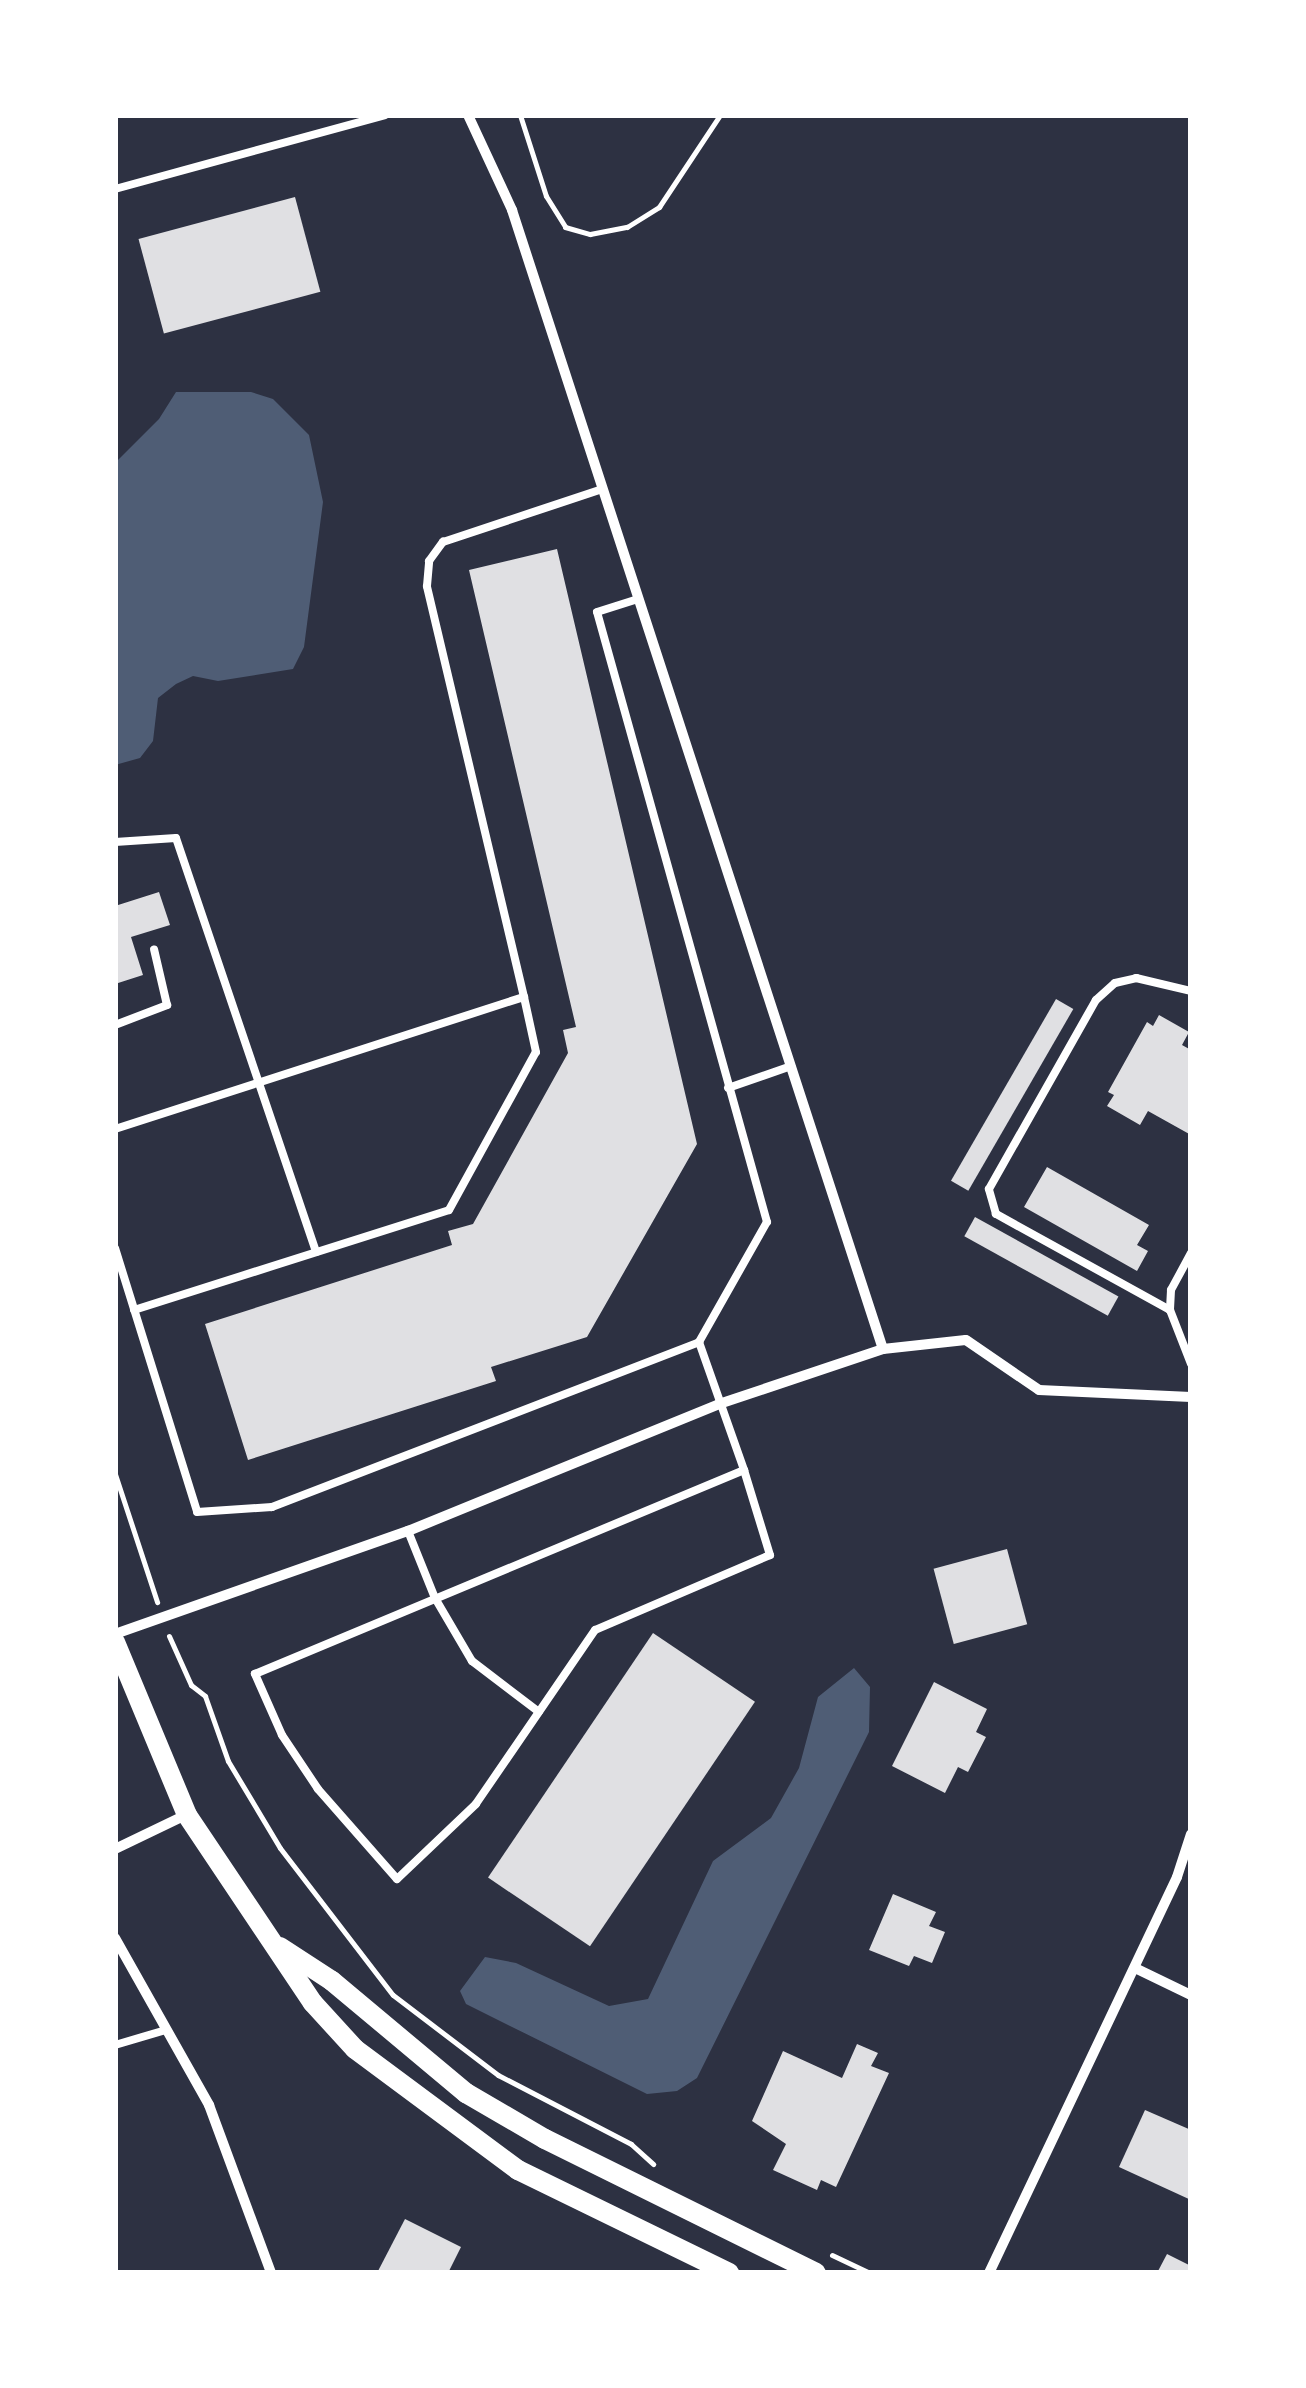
<!DOCTYPE html>
<style>
body{margin:0}
#map{position:relative;width:1306px;height:2388px;overflow:hidden;background:#2d3142;font-family:Cabin,sans-serif}
div>[style]{position:absolute}
.water>*{inset:0;background:#4f5d75}
.building>*{inset:0;background:#e0e0e3;transform-origin:0 0}
.path>*{height:5px;margin:-2.5px;padding:0 2.5px;transform-origin:2.5px;border-radius:2.5px;background:#fff}
.service>*{height:8px;margin:-4px;padding:0 4px;transform-origin:4px;border-radius:4px;background:#fff}
.minor>*{height:10px;margin:-5px;padding:0 5px;transform-origin:5px;border-radius:5px;background:#fff}
.secondary>*{height:20px;margin:-10px;padding:0 10px;transform-origin:10px;border-radius:10px;background:#fff}
span{translate:-50% -50%;white-space:nowrap;text-align:center;line-height:1.15;-webkit-text-stroke:8px #fff;paint-order:stroke}
.frame{position:absolute;inset:0;border:118px solid #fff;pointer-events:none}
</style>
<div id="map">
<div class="water">
<div style="clip-path:polygon(176px 392px,251px 392px,273px 399px,309px 435px,323px 502px,304px 647px,293px 669px,218px 681px,193px 676px,176px 684px,158px 698px,153px 741px,140px 758px,115px 765px,115px 472px,117px 461px,159px 419px)"></div>
<div style="clip-path:polygon(854px 1668px,870px 1687px,869px 1732px,697px 2078px,677px 2091px,647px 2094px,466px 2004px,460px 1991px,485px 1957px,516px 1963px,609px 2006px,648px 1999px,713px 1861px,771px 1818px,799px 1768px,818px 1697px)"></div>
</div>
<div class="building">
<div style="left:295px;top:197px;width:98px;height:162px;rotate:75deg"></div>
<div style="clip-path:polygon(557px 549px,697px 1144px,587px 1337px,491px 1367px,496px 1381px,248px 1460px,205px 1324px,452px 1245px,448px 1231px,473px 1224px,568px 1053px,563px 1030px,576px 1027px,469px 570px)"></div>
<div style="clip-path:polygon(159px 892px,170px 925px,131px 937px,143px 975px,115px 984px,115px 906px)"></div>
<div style="left:1056px;top:999px;width:20px;height:210px;rotate:30deg"></div>
<div style="clip-path:polygon(1159px 1015px,1189px 1032px,1182px 1045px,1191px 1050px,1191px 1135px,1148px 1111px,1140px 1125px,1107px 1106px,1114px 1095px,1108px 1092px,1147px 1022px,1153px 1026px)"></div>
<div style="clip-path:polygon(1047px 1167px,1149px 1225px,1137px 1245px,1148px 1251px,1137px 1271px,1024px 1207px)"></div>
<div style="left:975px;top:1217px;width:164px;height:22px;rotate:29deg"></div>
<div style="left:1007px;top:1549px;width:78px;height:76px;rotate:75deg"></div>
<div style="left:653px;top:1633px;width:123px;height:295px;rotate:34deg"></div>
<div style="clip-path:polygon(934px 1682px,987px 1709px,976px 1732px,986px 1737px,968px 1772px,958px 1767px,945px 1793px,892px 1766px)"></div>
<div style="clip-path:polygon(893px 1894px,936px 1912px,929px 1926px,945px 1932px,932px 1963px,914px 1956px,909px 1966px,869px 1950px)"></div>
<div style="clip-path:polygon(857px 2044px,878px 2053px,871px 2066px,889px 2073px,836px 2187px,821px 2180px,817px 2190px,773px 2170px,786px 2144px,752px 2121px,783px 2051px,842px 2078px)"></div>
<div style="clip-path:polygon(1145px 2110px,1191px 2130px,1191px 2200px,1119px 2167px)"></div>
<div style="clip-path:polygon(405px 2219px,461px 2247px,448px 2273px,377px 2273px)"></div>
<div style="clip-path:polygon(1167px 2254px,1191px 2266px,1191px 2273px,1157px 2273px)"></div>
</div>
<div class="path">
<div style="left:520px;top:115px;width:85px;rotate:72.2deg"></div>
<div style="left:546px;top:196px;width:36px;rotate:58deg"></div>
<div style="left:565px;top:227px;width:26px;rotate:16deg"></div>
<div style="left:590px;top:234px;width:38px;rotate:-11deg"></div>
<div style="left:627px;top:227px;width:38px;rotate:-32deg"></div>
<div style="left:659px;top:207px;width:110px;rotate:-56.5deg"></div>
<div style="left:115px;top:1474px;width:135px;rotate:71.8deg"></div>
<div style="left:169px;top:1636px;width:54px;rotate:65.8deg"></div>
<div style="left:191px;top:1685px;width:18px;rotate:38deg"></div>
<div style="left:205px;top:1696px;width:69px;rotate:70.5deg"></div>
<div style="left:228px;top:1761px;width:101px;rotate:59.1deg"></div>
<div style="left:280px;top:1848px;width:185px;rotate:52.5deg"></div>
<div style="left:393px;top:1995px;width:132px;rotate:37.3deg"></div>
<div style="left:498px;top:2075px;width:150px;rotate:27.4deg"></div>
<div style="left:631px;top:2144px;width:30px;rotate:42deg"></div>
<div style="left:832px;top:2255px;width:42px;rotate:25.3deg"></div>
</div>
<div class="service">
<div style="left:115px;top:189px;width:280px;rotate:-15.3deg"></div>
<div style="left:115px;top:842px;width:61px;rotate:-3.8deg"></div>
<div style="left:176px;top:838px;width:437px;rotate:71.3deg"></div>
<div style="left:115px;top:1025px;width:56px;rotate:-21deg"></div>
<div style="left:167px;top:1005px;width:57px;rotate:-103.1deg"></div>
<div style="left:728px;top:1088px;width:67px;rotate:-19.2deg"></div>
<div style="left:115px;top:1129px;width:430px;rotate:-17.9deg"></div>
<div style="left:524px;top:997px;width:422px;rotate:-103.3deg"></div>
<div style="left:427px;top:586px;width:25px;rotate:-85deg"></div>
<div style="left:429px;top:561px;width:24px;rotate:-54deg"></div>
<div style="left:443px;top:542px;width:168px;rotate:-18.4deg"></div>
<div style="left:115px;top:1248px;width:276px;rotate:72.7deg"></div>
<div style="left:197px;top:1512px;width:75px;rotate:-3.8deg"></div>
<div style="left:272px;top:1507px;width:458px;rotate:-21.1deg"></div>
<div style="left:699px;top:1342px;width:138px;rotate:-60.5deg"></div>
<div style="left:767px;top:1222px;width:633px;rotate:-105.57deg"></div>
<div style="left:597px;top:612px;width:43px;rotate:-17.6deg"></div>
<div style="left:1191px;top:1253px;width:42px;rotate:118.4deg"></div>
<div style="left:1171px;top:1290px;width:20px;rotate:93deg"></div>
<div style="left:1170px;top:1310px;width:58px;rotate:68.7deg"></div>
<div style="left:134px;top:1310px;width:330px;rotate:-17.6deg"></div>
<div style="left:449px;top:1210px;width:180px;rotate:-61.2deg"></div>
<div style="left:536px;top:1052px;width:56px;rotate:-102.3deg"></div>
<div style="left:1170px;top:1310px;width:199px;rotate:-151.1deg"></div>
<div style="left:996px;top:1214px;width:26px;rotate:-106deg"></div>
<div style="left:989px;top:1189px;width:217px;rotate:-60.5deg"></div>
<div style="left:1096px;top:1000px;width:25px;rotate:-42deg"></div>
<div style="left:1115px;top:983px;width:22px;rotate:-13deg"></div>
<div style="left:1136px;top:978px;width:57px;rotate:13.3deg"></div>
<div style="left:699px;top:1342px;width:136px;rotate:70.6deg"></div>
<div style="left:744px;top:1470px;width:89px;rotate:73deg"></div>
<div style="left:770px;top:1555px;width:190px;rotate:156.8deg"></div>
<div style="left:595px;top:1630px;width:211px;rotate:124.4deg"></div>
<div style="left:476px;top:1804px;width:109px;rotate:136.5deg"></div>
<div style="left:397px;top:1879px;width:120px;rotate:-131.3deg"></div>
<div style="left:318px;top:1789px;width:65px;rotate:-123.7deg"></div>
<div style="left:282px;top:1735px;width:67px;rotate:-113.9deg"></div>
<div style="left:255px;top:1674px;width:530px;rotate:-22.64deg"></div>
<div style="left:408px;top:1531px;width:72px;rotate:68.1deg"></div>
<div style="left:435px;top:1598px;width:73px;rotate:59.6deg"></div>
<div style="left:472px;top:1661px;width:84px;rotate:37.3deg"></div>
<div style="left:115px;top:2045px;width:53px;rotate:-16.4deg"></div>
</div>
<div class="minor">
<div style="left:468px;top:115px;width:105px;rotate:65.1deg"></div>
<div style="left:512px;top:210px;width:1198px;rotate:71.96deg"></div>
<div style="left:115px;top:1634px;width:311px;rotate:-19.4deg"></div>
<div style="left:408px;top:1531px;width:336px;rotate:-22.2deg"></div>
<div style="left:719px;top:1404px;width:173px;rotate:-18.5deg"></div>
<div style="left:883px;top:1349px;width:83px;rotate:-6.2deg"></div>
<div style="left:966px;top:1340px;width:88px;rotate:34.4deg"></div>
<div style="left:1039px;top:1390px;width:152px;rotate:2.6deg"></div>
<div style="left:115px;top:1849px;width:79px;rotate:-25.6deg"></div>
<div style="left:115px;top:1938px;width:192px;rotate:60.6deg"></div>
<div style="left:209px;top:2105px;width:179px;rotate:69.7deg"></div>
<div style="left:1135px;top:1968px;width:62px;rotate:25.7deg"></div>
<div style="left:989px;top:2273px;width:438px;rotate:-64.6deg"></div>
<div style="left:1177px;top:1877px;width:45px;rotate:-72deg"></div>
</div>
<div class="secondary">
<div style="left:115px;top:1642px;width:187px;rotate:67.4deg"></div>
<div style="left:187px;top:1815px;width:226px;rotate:56.2deg"></div>
<div style="left:313px;top:2003px;width:62px;rotate:47.6deg"></div>
<div style="left:355px;top:2049px;width:203px;rotate:36.6deg"></div>
<div style="left:518px;top:2170px;width:235px;rotate:26deg"></div>
<div style="left:280px;top:1947px;width:62px;rotate:33.2deg"></div>
<div style="left:332px;top:1981px;width:175px;rotate:39.9deg"></div>
<div style="left:466px;top:2093px;width:91px;rotate:30.2deg"></div>
<div style="left:545px;top:2139px;width:302px;rotate:26.3deg"></div>
</div>
<div class="frame"></div>
</div>
